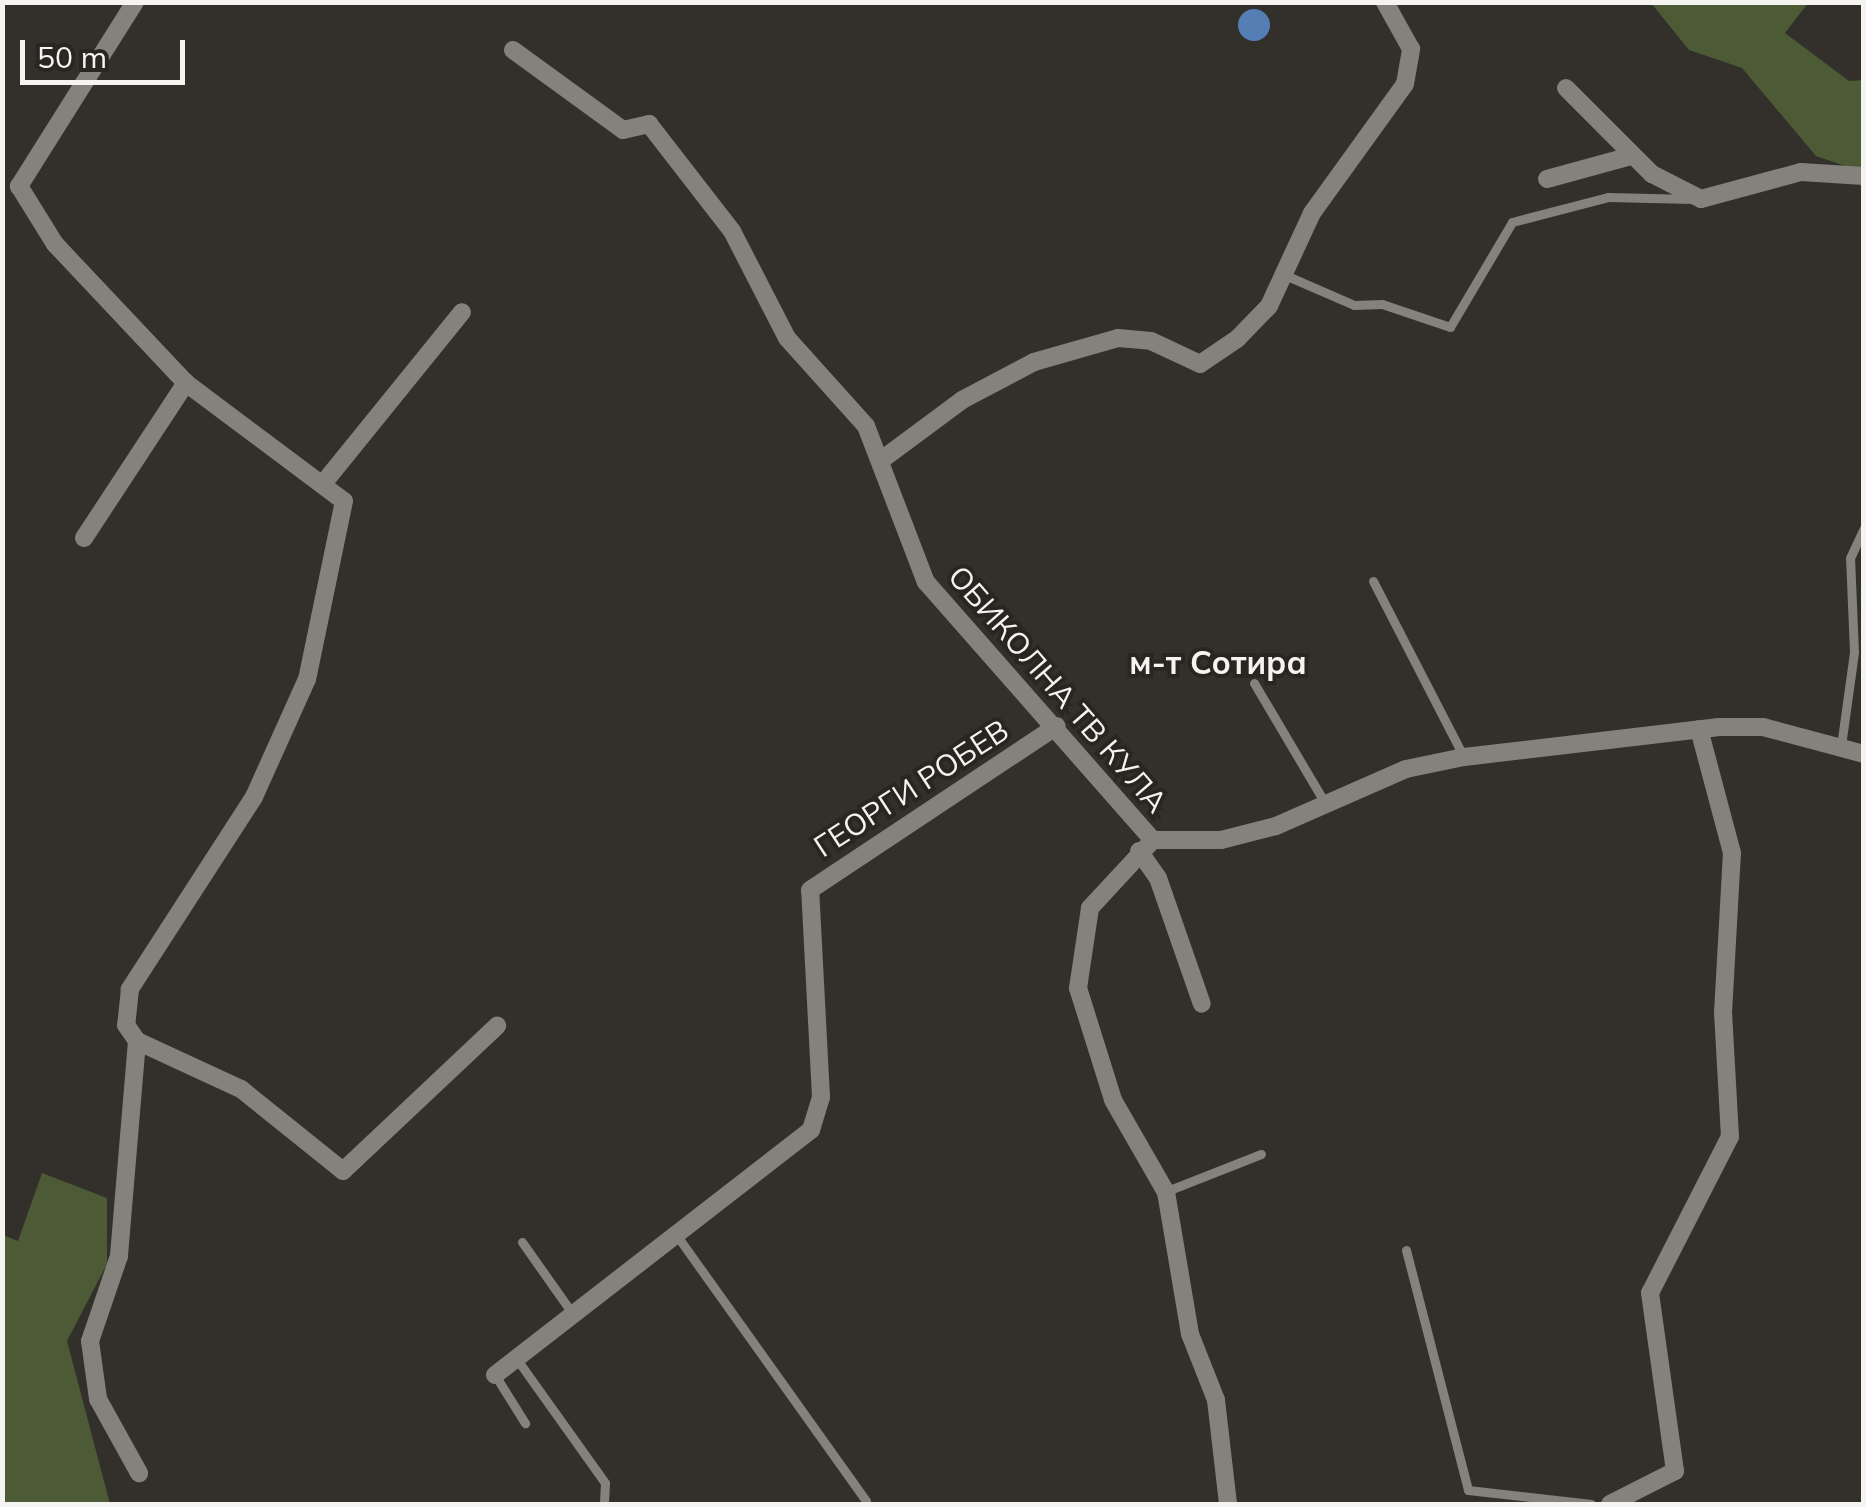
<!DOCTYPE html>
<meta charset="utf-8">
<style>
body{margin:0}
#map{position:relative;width:1866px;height:1507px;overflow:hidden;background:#33302b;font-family:Mulish,sans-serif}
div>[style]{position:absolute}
.green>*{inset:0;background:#4c5a36}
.water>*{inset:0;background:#557eb5}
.round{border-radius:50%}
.lane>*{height:9px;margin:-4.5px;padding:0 4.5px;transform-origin:4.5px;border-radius:4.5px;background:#85817c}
.street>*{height:18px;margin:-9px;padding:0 9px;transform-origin:9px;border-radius:9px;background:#85817c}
span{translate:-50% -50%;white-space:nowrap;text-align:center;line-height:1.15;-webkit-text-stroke:8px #292622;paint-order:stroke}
.street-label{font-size:30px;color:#f6f4f1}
.neighbourhood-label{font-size:32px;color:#f6f4f1;font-weight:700}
.frame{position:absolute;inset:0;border:5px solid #f6f4f1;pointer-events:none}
.scale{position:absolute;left:20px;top:40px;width:165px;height:45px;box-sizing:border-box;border:5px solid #f6f4f1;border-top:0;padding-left:12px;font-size:30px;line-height:35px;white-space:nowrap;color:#f6f4f1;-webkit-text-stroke:8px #292622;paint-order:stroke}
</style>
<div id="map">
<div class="green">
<div style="clip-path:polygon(1651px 3px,1808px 3px,1785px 33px,1849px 81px,1863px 80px,1863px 172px,1816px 156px,1742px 68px,1689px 50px)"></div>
<div style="clip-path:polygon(42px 1173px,107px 1198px,107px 1264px,67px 1341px,110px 1504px,3px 1504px,3px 1235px,18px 1241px)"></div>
</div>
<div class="water">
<div class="round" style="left:1238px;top:9px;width:32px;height:32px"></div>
</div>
<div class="lane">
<div style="left:1285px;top:275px;width:75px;rotate:23.5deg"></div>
<div style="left:1354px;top:305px;width:28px;rotate:-2deg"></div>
<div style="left:1382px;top:304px;width:72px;rotate:18.7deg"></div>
<div style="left:1450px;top:327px;width:122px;rotate:-59.4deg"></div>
<div style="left:1512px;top:222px;width:99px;rotate:-14.6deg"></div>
<div style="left:1608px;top:197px;width:85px;rotate:1.3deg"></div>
<div style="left:1373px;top:581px;width:198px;rotate:62.7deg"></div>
<div style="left:1254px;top:683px;width:139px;rotate:59.4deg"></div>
<div style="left:1841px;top:746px;width:95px;rotate:-82.1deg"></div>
<div style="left:1854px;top:652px;width:94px;rotate:-92.4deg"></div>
<div style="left:1850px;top:558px;width:33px;rotate:-65deg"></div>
<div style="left:1167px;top:1191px;width:101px;rotate:-21.5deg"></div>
<div style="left:675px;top:1233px;width:329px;rotate:54.5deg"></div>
<div style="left:522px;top:1242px;width:87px;rotate:54.8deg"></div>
<div style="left:1406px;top:1250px;width:248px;rotate:75.5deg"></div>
<div style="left:1468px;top:1490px;width:124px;rotate:6.5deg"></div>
<div style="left:516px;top:1358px;width:153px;rotate:54.5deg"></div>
<div style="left:605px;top:1483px;width:21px;rotate:93deg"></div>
<div style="left:495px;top:1375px;width:57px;rotate:58deg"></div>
</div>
<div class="street">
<div style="left:135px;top:2px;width:218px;rotate:122.2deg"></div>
<div style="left:19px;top:186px;width:68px;rotate:58.2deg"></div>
<div style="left:55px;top:244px;width:191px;rotate:46.7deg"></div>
<div style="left:186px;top:383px;width:197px;rotate:36.8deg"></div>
<div style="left:344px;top:501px;width:182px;rotate:101.7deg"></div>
<div style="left:307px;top:679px;width:129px;rotate:114.2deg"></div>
<div style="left:254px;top:797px;width:229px;rotate:122.9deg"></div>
<div style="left:130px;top:989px;width:36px;rotate:96deg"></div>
<div style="left:126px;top:1025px;width:19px;rotate:55deg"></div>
<div style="left:137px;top:1041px;width:216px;rotate:94.8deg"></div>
<div style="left:119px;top:1256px;width:90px;rotate:108.8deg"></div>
<div style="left:90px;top:1341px;width:59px;rotate:82.1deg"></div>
<div style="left:98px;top:1399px;width:85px;rotate:61deg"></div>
<div style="left:513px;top:50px;width:136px;rotate:36deg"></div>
<div style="left:623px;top:130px;width:27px;rotate:-13deg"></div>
<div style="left:649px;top:124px;width:135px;rotate:52.2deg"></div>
<div style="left:732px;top:231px;width:120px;rotate:62.8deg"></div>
<div style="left:787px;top:338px;width:118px;rotate:48.1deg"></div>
<div style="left:866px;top:426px;width:167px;rotate:69deg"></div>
<div style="left:926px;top:582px;width:344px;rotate:48.7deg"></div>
<div style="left:1153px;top:840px;width:93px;rotate:132.8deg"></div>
<div style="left:1090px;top:908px;width:81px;rotate:98.5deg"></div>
<div style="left:1078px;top:988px;width:117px;rotate:72.6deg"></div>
<div style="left:1113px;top:1100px;width:106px;rotate:60.1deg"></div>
<div style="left:1166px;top:1192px;width:144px;rotate:80.4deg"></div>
<div style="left:1190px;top:1334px;width:71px;rotate:68.5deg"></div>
<div style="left:1216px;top:1400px;width:105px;rotate:83.4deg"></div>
<div style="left:1566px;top:88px;width:122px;rotate:45deg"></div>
<div style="left:1652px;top:174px;width:55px;rotate:27deg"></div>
<div style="left:1701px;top:199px;width:104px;rotate:-15.1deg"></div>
<div style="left:1801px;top:172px;width:63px;rotate:3.6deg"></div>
<div style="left:1547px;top:179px;width:87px;rotate:-15.3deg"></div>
<div style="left:880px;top:461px;width:102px;rotate:-36.6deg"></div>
<div style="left:962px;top:400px;width:81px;rotate:-27.8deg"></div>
<div style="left:1034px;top:362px;width:87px;rotate:-15.9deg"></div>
<div style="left:1118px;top:338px;width:33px;rotate:5deg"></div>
<div style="left:1151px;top:341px;width:54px;rotate:25.1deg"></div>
<div style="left:1200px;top:364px;width:45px;rotate:-34deg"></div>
<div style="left:1237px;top:339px;width:46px;rotate:-45.9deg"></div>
<div style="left:1269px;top:306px;width:102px;rotate:-65.2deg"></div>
<div style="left:1312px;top:213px;width:159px;rotate:-54.2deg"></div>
<div style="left:1405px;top:84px;width:36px;rotate:-80deg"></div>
<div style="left:1411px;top:49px;width:54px;rotate:-119deg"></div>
<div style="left:326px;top:480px;width:216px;rotate:-51deg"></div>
<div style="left:84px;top:538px;width:186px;rotate:-56.7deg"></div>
<div style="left:1153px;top:840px;width:68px"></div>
<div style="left:1221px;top:840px;width:57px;rotate:-14.3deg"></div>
<div style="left:1276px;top:826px;width:142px;rotate:-23.7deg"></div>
<div style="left:1406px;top:769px;width:59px;rotate:-11.7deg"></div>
<div style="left:1464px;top:757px;width:257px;rotate:-6.7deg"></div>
<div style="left:1719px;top:727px;width:44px"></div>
<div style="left:1763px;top:727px;width:105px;rotate:15deg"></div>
<div style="left:1139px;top:851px;width:33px;rotate:55deg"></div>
<div style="left:1158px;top:878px;width:133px;rotate:70.8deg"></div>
<div style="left:137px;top:1041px;width:115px;rotate:24.8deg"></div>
<div style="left:241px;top:1089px;width:131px;rotate:38.8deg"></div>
<div style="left:343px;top:1171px;width:212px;rotate:-43.3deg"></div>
<div style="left:495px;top:1375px;width:400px;rotate:-37.8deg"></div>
<div style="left:811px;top:1130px;width:34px;rotate:-73deg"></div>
<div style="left:821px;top:1097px;width:207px;rotate:-93deg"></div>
<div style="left:810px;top:890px;width:296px;rotate:-33.6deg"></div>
<div style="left:1610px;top:1504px;width:73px;rotate:-26.9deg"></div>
<div style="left:1675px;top:1471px;width:180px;rotate:-98deg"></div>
<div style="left:1650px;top:1293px;width:175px;rotate:-62.9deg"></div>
<div style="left:1730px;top:1137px;width:124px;rotate:-93.2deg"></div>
<div style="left:1723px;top:1013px;width:160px;rotate:-86.8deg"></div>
<div style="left:1732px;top:853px;width:128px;rotate:-104.9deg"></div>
</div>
<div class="street-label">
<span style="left:1058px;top:689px;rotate:49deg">ОБИКОЛНА ТВ КУЛА</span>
<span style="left:911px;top:788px;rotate:-33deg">ГЕОРГИ РОБЕВ</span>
</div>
<div class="neighbourhood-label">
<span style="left:1218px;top:662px">м-т Сотира</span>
</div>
<div class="frame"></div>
<div class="scale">50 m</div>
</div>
